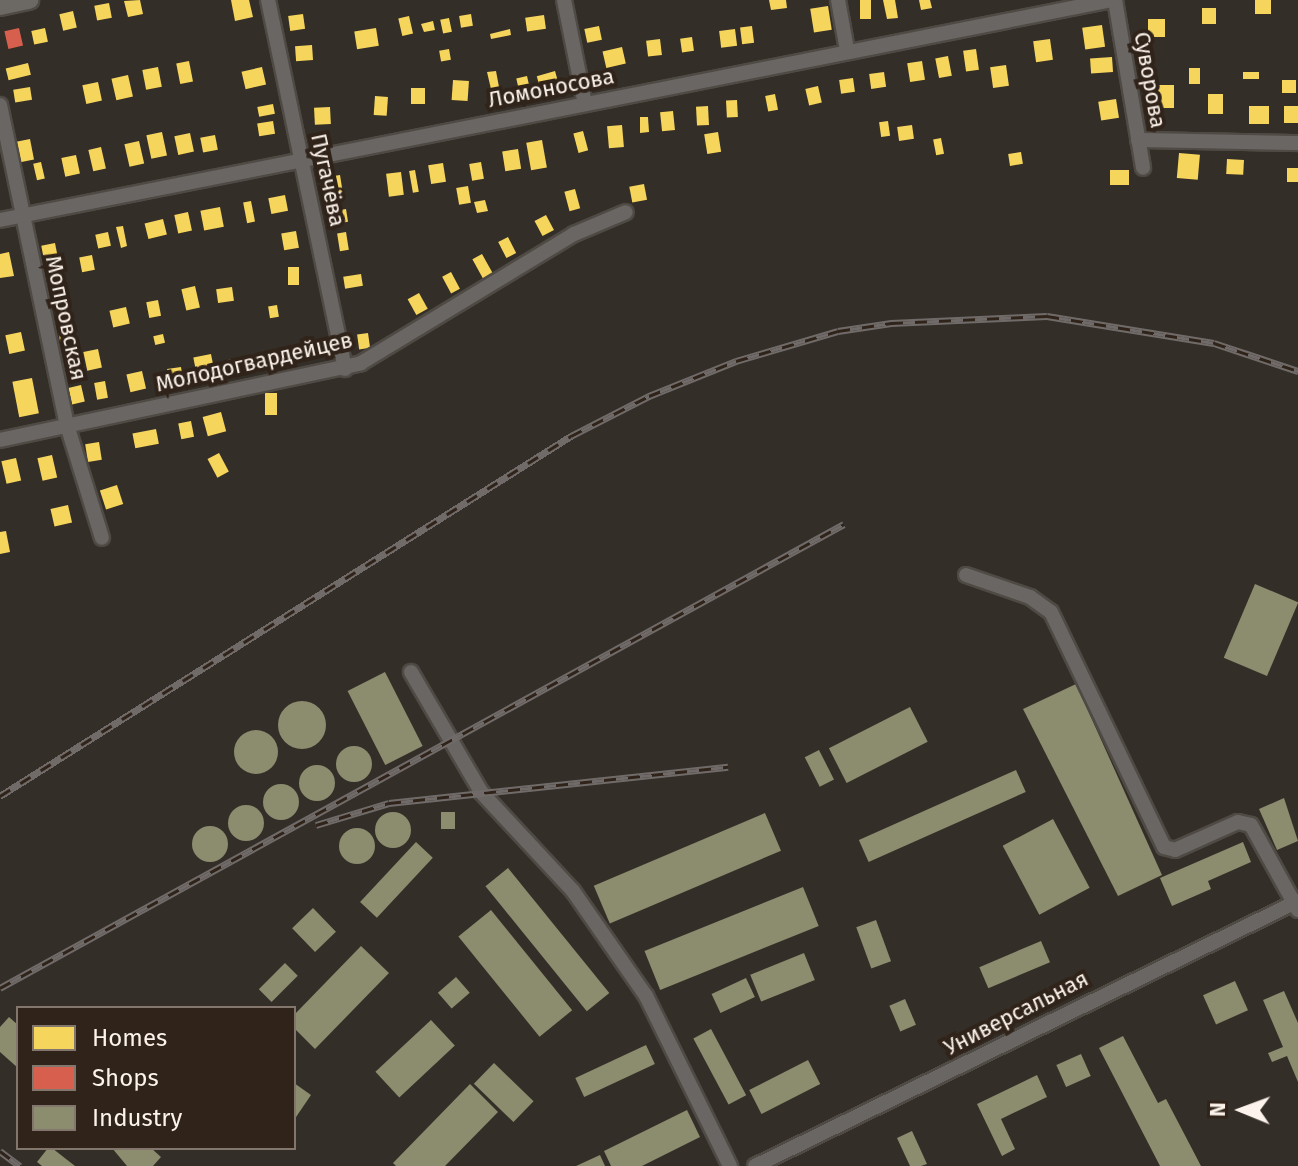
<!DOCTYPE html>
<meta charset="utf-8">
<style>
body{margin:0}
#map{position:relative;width:1298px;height:1166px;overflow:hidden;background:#342e28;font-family:"Fira Sans",sans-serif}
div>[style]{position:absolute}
.homes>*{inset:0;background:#f6d55c;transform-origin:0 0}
.shops>*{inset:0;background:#d6604d;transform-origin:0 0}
.industry>*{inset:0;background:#8c8c6e;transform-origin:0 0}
.round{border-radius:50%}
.roads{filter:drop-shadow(2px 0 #4f4a44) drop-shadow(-2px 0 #4f4a44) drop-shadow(0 2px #4f4a44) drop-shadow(0 -2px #4f4a44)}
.minor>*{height:14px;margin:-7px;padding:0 7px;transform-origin:7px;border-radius:7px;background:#6a6664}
.secondary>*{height:18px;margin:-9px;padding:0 9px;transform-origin:9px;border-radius:9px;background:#6c6964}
.rail>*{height:7px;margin-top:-3.5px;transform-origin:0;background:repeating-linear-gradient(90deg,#302319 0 12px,#706b69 0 24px);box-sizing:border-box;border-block:2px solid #706b69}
span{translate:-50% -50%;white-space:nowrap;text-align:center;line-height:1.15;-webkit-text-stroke:8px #302319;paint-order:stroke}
.street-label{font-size:22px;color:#fcf3ec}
.legend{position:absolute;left:16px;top:1006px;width:280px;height:144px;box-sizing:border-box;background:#302319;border:2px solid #82766d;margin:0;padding:10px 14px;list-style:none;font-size:24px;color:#fcf3ec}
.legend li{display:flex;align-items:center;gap:16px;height:40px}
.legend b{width:40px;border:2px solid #82766d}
.north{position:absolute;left:1202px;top:1070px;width:80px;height:80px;-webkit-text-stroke:6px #302319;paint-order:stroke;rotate:271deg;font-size:22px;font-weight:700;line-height:32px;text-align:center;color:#fcf3ec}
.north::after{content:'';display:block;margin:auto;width:28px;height:36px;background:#fcf3ec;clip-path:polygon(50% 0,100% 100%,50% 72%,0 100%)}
</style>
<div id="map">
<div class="homes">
<div style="clip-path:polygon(140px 0,143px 14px,128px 17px,124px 1px)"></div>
<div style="clip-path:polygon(231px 0,249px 0,253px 17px,235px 21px)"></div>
<div style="clip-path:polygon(769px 0,786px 0,787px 8px,771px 10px)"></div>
<div style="left:860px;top:0;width:11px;height:19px"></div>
<div style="clip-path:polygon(883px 0,895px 0,898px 18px,887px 19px)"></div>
<div style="clip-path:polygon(919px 0,930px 0,932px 8px,921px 10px)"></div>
<div style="left:1255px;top:0;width:16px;height:14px"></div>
<div style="left:109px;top:3px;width:15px;height:15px;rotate:79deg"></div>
<div style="left:828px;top:6px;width:24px;height:18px;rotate:81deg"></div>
<div style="left:1202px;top:8px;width:14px;height:16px"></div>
<div style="left:73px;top:11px;width:17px;height:14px;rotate:77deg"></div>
<div style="left:303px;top:14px;width:15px;height:15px;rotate:82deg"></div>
<div style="left:471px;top:14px;width:12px;height:12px;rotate:81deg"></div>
<div style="left:544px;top:15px;width:14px;height:19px;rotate:82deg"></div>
<div style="left:409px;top:16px;width:18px;height:11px;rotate:77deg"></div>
<div style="left:449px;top:18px;width:14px;height:9px;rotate:78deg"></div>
<div style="left:1148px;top:19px;width:17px;height:18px"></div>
<div style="clip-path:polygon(433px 21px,435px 30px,424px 32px,421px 24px)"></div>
<div style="left:1102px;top:25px;width:22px;height:20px;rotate:82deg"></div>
<div style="left:599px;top:26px;width:14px;height:15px;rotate:78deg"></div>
<div style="left:752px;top:26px;width:17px;height:12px;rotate:83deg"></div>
<div style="left:45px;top:28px;width:14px;height:14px;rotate:78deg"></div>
<div style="left:376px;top:28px;width:18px;height:22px;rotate:81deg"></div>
<div style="clip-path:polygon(510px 29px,511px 35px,491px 39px,490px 34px)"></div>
<div style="left:735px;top:29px;width:17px;height:16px;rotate:83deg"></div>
<div style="left:692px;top:37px;width:14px;height:12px;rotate:82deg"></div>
<div style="left:660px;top:39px;width:16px;height:14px;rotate:83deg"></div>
<div style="left:1050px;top:39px;width:21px;height:17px;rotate:82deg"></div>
<div style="left:312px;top:45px;width:15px;height:17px;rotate:86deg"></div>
<div style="left:622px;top:47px;width:17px;height:20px;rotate:77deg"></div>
<div style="left:449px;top:49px;width:11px;height:10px;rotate:80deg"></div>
<div style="left:976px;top:49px;width:21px;height:13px;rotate:82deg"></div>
<div style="left:948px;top:56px;width:20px;height:13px;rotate:79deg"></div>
<div style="left:1112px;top:57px;width:15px;height:22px;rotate:86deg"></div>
<div style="left:189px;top:61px;width:21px;height:13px;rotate:79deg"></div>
<div style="left:922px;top:61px;width:19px;height:15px;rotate:81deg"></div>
<div style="left:28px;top:63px;width:12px;height:23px;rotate:76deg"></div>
<div style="left:1006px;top:65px;width:21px;height:16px;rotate:82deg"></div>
<div style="left:158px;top:67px;width:20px;height:16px;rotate:79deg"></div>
<div style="left:262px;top:67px;width:18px;height:21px;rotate:77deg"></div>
<div style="left:1189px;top:68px;width:11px;height:16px"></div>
<div style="clip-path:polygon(496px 71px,499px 87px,491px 89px,487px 72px)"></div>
<div style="left:555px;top:71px;width:15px;height:19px;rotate:74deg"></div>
<div style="left:884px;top:72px;width:15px;height:15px;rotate:82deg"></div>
<div style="left:1243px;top:72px;width:16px;height:7px"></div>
<div style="left:128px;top:75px;width:22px;height:17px;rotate:77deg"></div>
<div style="left:527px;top:76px;width:17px;height:11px;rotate:77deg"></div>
<div style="left:853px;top:78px;width:14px;height:14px;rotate:82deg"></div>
<div style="left:453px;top:80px;width:16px;height:20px;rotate:4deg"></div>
<div style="left:1282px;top:80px;width:14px;height:13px"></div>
<div style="left:98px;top:82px;width:19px;height:16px;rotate:78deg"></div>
<div style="left:1158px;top:85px;width:16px;height:23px"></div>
<div style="left:818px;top:86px;width:17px;height:13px;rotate:77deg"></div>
<div style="left:30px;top:87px;width:13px;height:17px;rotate:81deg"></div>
<div style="left:411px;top:88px;width:14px;height:16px"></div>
<div style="left:775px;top:94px;width:16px;height:10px;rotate:79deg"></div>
<div style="left:1208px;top:94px;width:15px;height:20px"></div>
<div style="left:375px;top:96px;width:13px;height:19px;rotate:4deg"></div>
<div style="left:1116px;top:99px;width:19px;height:18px;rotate:81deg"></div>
<div style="left:737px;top:100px;width:17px;height:11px;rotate:87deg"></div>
<div style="left:273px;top:104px;width:10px;height:16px;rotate:79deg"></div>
<div style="left:708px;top:106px;width:19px;height:12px;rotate:87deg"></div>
<div style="left:1249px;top:106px;width:20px;height:18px"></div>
<div style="left:1284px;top:106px;width:14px;height:17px"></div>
<div style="left:330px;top:107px;width:17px;height:16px;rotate:87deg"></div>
<div style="left:673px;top:111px;width:19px;height:13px;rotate:84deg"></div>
<div style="clip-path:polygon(640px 117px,648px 117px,649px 132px,640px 133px)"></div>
<div style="left:273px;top:121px;width:13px;height:16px;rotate:81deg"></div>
<div style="left:888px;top:121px;width:15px;height:9px;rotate:82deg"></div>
<div style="left:622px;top:125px;width:22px;height:15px;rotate:85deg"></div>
<div style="left:912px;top:125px;width:14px;height:15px;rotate:82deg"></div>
<div style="left:583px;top:131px;width:20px;height:10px;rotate:75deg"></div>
<div style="left:162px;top:132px;width:24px;height:16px;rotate:78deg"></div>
<div style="left:718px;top:132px;width:20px;height:14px;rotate:81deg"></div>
<div style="left:190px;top:133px;width:19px;height:16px;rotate:78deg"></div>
<div style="left:215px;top:135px;width:15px;height:15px;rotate:79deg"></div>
<div style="left:941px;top:138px;width:16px;height:8px;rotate:79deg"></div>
<div style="left:30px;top:139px;width:21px;height:14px;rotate:79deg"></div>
<div style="left:542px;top:140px;width:28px;height:16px;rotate:80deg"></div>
<div style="left:139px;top:141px;width:23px;height:15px;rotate:77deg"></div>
<div style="left:101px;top:147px;width:22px;height:13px;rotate:77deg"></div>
<div style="left:518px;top:149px;width:20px;height:16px;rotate:81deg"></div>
<div style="left:1021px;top:152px;width:12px;height:13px;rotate:81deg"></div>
<div style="left:1179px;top:153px;width:21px;height:25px;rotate:5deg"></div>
<div style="left:76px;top:155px;width:19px;height:15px;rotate:78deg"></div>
<div style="left:1227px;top:159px;width:17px;height:15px;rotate:3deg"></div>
<div style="left:41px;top:162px;width:17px;height:8px;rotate:77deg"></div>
<div style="left:481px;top:162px;width:17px;height:12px;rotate:80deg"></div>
<div style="left:443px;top:163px;width:19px;height:15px;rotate:81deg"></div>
<div style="left:1287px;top:168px;width:11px;height:14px"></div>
<div style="left:415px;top:170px;width:22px;height:6px;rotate:80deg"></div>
<div style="left:1110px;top:170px;width:19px;height:15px"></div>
<div style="left:401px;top:172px;width:23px;height:15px;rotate:83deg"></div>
<div style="left:340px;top:175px;width:18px;height:16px;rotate:81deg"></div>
<div style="left:644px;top:184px;width:16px;height:15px;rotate:79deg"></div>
<div style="left:468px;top:186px;width:17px;height:12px;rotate:80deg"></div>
<div style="left:575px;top:189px;width:20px;height:11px;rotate:75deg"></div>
<div style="left:285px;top:195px;width:16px;height:17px;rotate:79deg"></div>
<div style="clip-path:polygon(485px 200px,488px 211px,477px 213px,474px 202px)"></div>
<div style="left:251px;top:201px;width:21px;height:8px;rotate:79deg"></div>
<div style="left:220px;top:207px;width:20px;height:20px;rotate:79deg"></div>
<div style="left:346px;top:209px;width:13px;height:14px;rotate:81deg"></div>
<div style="left:188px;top:212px;width:19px;height:14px;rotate:78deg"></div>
<div style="left:546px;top:215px;width:17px;height:13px;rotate:62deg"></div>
<div style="left:163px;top:219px;width:16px;height:19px;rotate:76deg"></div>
<div style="clip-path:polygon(123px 226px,127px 246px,121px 248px,116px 227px)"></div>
<div style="left:296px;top:231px;width:17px;height:15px;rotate:80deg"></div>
<div style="left:108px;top:232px;width:14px;height:13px;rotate:78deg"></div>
<div style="left:346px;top:232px;width:18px;height:9px;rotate:81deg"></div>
<div style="left:508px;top:237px;width:18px;height:11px;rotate:63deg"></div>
<div style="left:55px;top:243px;width:16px;height:14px;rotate:79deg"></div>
<div style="clip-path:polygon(9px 252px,14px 276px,0 278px,0 254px)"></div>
<div style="left:482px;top:254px;width:23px;height:11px;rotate:61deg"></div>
<div style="left:92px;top:255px;width:15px;height:13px;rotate:79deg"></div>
<div style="left:288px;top:267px;width:11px;height:18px"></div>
<div style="left:451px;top:272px;width:19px;height:10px;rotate:62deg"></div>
<div style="left:361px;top:274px;width:12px;height:18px;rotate:81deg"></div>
<div style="left:195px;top:286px;width:22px;height:14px;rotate:77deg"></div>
<div style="left:232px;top:287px;width:14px;height:16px;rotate:82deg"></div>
<div style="left:419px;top:293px;width:18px;height:13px;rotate:61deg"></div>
<div style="left:158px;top:300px;width:16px;height:12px;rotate:79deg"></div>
<div style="left:277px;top:305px;width:12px;height:9px;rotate:81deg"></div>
<div style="left:126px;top:307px;width:17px;height:17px;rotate:77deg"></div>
<div style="left:71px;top:324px;width:15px;height:14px;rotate:79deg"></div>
<div style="left:21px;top:332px;width:19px;height:16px;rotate:78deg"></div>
<div style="left:368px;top:333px;width:15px;height:11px;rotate:82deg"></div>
<div style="left:163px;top:334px;width:9px;height:10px;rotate:77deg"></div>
<div style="clip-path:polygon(313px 342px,316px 357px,304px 359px,302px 343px)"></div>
<div style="left:98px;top:349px;width:19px;height:15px;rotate:78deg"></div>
<div style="left:211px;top:354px;width:21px;height:18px;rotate:79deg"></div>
<div style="clip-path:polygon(237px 359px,239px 373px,230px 374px,227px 360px)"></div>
<div style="left:181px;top:367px;width:15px;height:14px;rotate:82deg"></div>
<div style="left:142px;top:371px;width:18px;height:16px;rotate:77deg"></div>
<div style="left:32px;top:378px;width:36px;height:20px;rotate:79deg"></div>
<div style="left:105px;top:381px;width:17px;height:11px;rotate:80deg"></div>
<div style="left:81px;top:385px;width:17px;height:13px;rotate:77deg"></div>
<div style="left:265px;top:393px;width:12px;height:22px"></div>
<div style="left:221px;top:412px;width:20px;height:19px;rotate:75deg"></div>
<div style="left:191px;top:421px;width:16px;height:13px;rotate:79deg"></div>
<div style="left:156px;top:429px;width:15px;height:24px;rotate:79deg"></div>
<div style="left:99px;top:442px;width:18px;height:14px;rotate:81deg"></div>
<div style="left:219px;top:453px;width:21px;height:13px;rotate:62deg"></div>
<div style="left:52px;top:455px;width:23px;height:15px;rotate:77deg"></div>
<div style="left:16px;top:458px;width:23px;height:15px;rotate:77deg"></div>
<div style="left:117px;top:485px;width:20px;height:18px;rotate:72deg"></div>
<div style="left:68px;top:505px;width:18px;height:18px;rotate:77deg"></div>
<div style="clip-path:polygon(6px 531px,10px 552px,0 554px,0 532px)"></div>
</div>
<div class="shops">
<div style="left:19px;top:28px;width:18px;height:15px;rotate:77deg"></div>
</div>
<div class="industry">
<div style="left:1255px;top:584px;width:47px;height:80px;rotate:23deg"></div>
<div style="left:385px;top:672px;width:83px;height:42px;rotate:63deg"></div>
<div style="clip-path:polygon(1076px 684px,1162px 875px,1118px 896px,1023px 709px)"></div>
<div class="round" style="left:278px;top:701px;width:48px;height:48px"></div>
<div style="left:910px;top:707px;width:39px;height:91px;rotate:63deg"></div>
<div class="round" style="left:234px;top:730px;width:44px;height:44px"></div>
<div class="round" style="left:336px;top:746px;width:36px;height:36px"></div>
<div style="left:819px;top:750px;width:33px;height:16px;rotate:63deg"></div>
<div class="round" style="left:299px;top:765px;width:36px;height:36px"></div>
<div style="left:1016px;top:770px;width:24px;height:172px;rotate:66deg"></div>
<div class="round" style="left:263px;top:784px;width:36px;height:36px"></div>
<div style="clip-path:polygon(1284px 798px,1298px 841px,1277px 850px,1259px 809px)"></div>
<div class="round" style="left:228px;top:805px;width:36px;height:36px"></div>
<div class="round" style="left:375px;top:812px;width:36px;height:36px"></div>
<div style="left:441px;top:812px;width:14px;height:17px"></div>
<div style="left:765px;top:813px;width:41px;height:186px;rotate:67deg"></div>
<div style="left:1053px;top:819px;width:78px;height:57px;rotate:62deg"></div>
<div class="round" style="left:192px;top:826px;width:36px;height:36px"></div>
<div class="round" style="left:339px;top:828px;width:36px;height:36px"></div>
<div style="left:416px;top:842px;width:23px;height:82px;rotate:43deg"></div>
<div style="clip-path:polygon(1243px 842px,1251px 862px,1208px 881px,1211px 889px,1172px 906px,1160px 878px)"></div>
<div style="left:508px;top:868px;width:161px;height:29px;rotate:51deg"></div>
<div style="left:803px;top:887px;width:42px;height:171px;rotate:68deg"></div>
<div style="left:313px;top:908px;width:33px;height:29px;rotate:46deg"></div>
<div style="left:491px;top:910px;width:129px;height:42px;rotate:51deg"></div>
<div style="left:876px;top:920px;width:44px;height:21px;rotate:70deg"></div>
<div style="left:1041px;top:941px;width:23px;height:67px;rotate:67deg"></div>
<div style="clip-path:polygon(361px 946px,389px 973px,315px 1049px,294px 1028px,294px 1015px)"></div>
<div style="left:804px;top:953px;width:29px;height:58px;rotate:68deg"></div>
<div style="left:285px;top:963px;width:18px;height:37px;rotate:45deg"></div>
<div style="left:456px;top:977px;width:21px;height:24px;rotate:49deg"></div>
<div style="left:746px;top:978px;width:21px;height:38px;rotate:65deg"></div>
<div style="left:1235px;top:981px;width:32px;height:35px;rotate:66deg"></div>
<div style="clip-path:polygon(1284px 991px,1298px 1023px,1298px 1082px,1287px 1056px,1272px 1062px,1268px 1053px,1283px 1047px,1263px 1000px)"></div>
<div style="left:905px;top:999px;width:28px;height:17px;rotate:67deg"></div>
<div style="clip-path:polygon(9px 1017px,18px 1025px,18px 1068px,0 1052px,0 1027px)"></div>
<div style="left:431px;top:1020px;width:35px;height:76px;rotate:47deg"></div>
<div style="left:711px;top:1029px;width:75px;height:20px;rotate:62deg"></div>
<div style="clip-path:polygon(1123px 1036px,1158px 1103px,1166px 1099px,1201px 1166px,1160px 1166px,1099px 1048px)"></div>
<div style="left:646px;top:1045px;width:21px;height:78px;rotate:65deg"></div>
<div style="left:1081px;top:1054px;width:24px;height:27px;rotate:66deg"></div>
<div style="left:808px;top:1060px;width:27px;height:66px;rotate:63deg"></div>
<div style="left:494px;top:1063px;width:55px;height:29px;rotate:44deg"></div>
<div style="clip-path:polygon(1037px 1075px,1047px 1097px,1001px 1119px,1015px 1149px,1002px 1156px,977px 1104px)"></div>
<div style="clip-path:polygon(294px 1083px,311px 1095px,294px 1120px)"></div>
<div style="clip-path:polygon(470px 1084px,498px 1112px,445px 1166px,396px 1166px,393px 1163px)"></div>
<div style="clip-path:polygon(687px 1110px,700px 1137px,642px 1166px,611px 1166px,604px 1151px)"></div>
<div style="clip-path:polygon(912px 1131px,927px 1164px,921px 1166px,910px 1166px,897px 1138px)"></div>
<div style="clip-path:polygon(48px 1148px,52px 1148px,75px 1166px,42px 1166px,37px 1162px)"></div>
<div style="clip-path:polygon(112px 1148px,151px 1148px,161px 1157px,153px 1166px,127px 1166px)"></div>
<div style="clip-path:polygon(600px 1155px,605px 1166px,576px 1166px)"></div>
</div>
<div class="roads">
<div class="minor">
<div style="left:268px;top:0;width:377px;rotate:78.2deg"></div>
<div style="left:564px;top:0;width:106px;rotate:78.6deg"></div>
<div style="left:838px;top:0;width:51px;rotate:79.8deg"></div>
<div style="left:1115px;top:0;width:170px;rotate:80.5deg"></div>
<div style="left:0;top:105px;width:327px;rotate:78.2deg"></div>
<div style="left:67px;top:425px;width:118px;rotate:72.8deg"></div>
<div style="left:1138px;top:140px;width:160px;rotate:1.1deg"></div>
<div style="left:0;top:220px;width:1134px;rotate:-11.19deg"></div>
<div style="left:0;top:440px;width:369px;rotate:-12deg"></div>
<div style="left:361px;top:363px;width:249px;rotate:-31.2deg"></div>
<div style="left:574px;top:234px;width:56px;rotate:-22.9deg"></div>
<div style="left:966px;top:575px;width:68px;rotate:19deg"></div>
<div style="left:1030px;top:597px;width:26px;rotate:36deg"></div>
<div style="left:1051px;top:612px;width:261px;rotate:64.3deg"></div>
<div style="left:1164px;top:847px;width:11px;rotate:15deg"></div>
<div style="left:1175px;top:850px;width:69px;rotate:-24deg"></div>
<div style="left:1238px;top:822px;width:13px;rotate:13deg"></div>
<div style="left:1251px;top:825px;width:97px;rotate:61.1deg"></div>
<div style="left:411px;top:672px;width:139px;rotate:59.7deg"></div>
<div style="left:481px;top:792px;width:135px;rotate:47.1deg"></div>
<div style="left:573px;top:891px;width:128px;rotate:55.2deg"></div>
<div style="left:646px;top:996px;width:190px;rotate:63.7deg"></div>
<div style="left:755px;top:1166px;width:604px;rotate:-26.01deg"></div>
</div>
<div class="secondary">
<div style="left:0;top:6px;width:30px;rotate:-12deg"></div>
</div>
</div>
<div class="rail">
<div style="left:0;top:796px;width:675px;rotate:-32.23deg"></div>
<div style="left:571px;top:436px;width:88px;rotate:-27.1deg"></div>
<div style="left:649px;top:396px;width:94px;rotate:-21.9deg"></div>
<div style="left:736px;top:361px;width:106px;rotate:-16.4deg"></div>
<div style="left:838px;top:331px;width:54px;rotate:-8.6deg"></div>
<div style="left:891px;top:323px;width:156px;rotate:-2.6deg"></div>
<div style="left:1047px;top:316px;width:169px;rotate:9.2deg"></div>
<div style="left:1214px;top:343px;width:89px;rotate:18.4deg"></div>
<div style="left:316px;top:825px;width:76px;rotate:-16.8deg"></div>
<div style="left:389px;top:803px;width:341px;rotate:-6.1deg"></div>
<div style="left:0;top:988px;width:963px;rotate:-28.8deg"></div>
<div style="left:0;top:1151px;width:25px;rotate:37deg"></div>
</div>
<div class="street-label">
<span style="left:1150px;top:80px;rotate:80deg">Суворова</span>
<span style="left:551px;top:88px;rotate:-11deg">Ломоносова</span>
<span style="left:328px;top:180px;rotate:78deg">Пугачёва</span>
<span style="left:66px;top:318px;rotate:78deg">Мопровская</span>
<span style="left:254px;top:362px;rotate:-13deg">Молодогвардейцев</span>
<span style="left:1016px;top:1013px;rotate:-27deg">Универсальная</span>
</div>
<ul class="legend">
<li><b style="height:22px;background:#f6d55c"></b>Homes</li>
<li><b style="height:22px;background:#d6604d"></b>Shops</li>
<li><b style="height:22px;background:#8c8c6e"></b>Industry</li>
</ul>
<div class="north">N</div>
</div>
